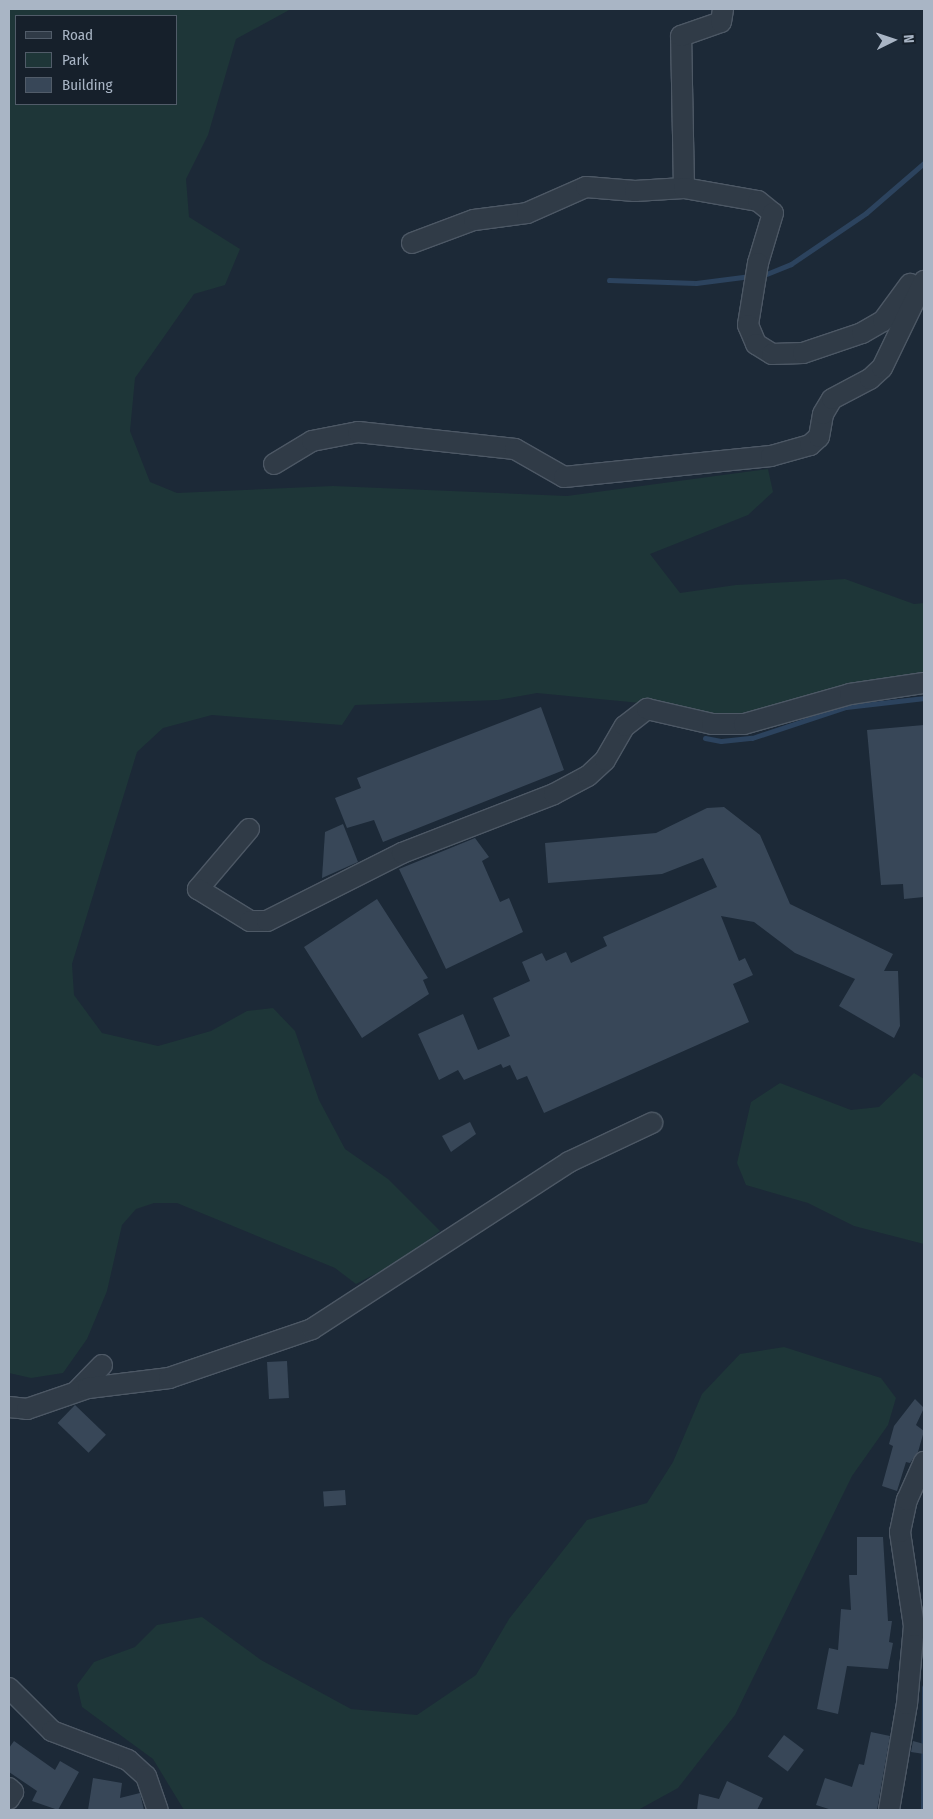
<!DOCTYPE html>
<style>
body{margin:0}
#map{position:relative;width:933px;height:1819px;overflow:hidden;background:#1c2937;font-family:"Fira Sans Condensed",sans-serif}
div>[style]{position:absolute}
.green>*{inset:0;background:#1e3638}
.stream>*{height:5px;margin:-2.5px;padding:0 2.5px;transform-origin:2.5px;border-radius:2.5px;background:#2c435e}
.building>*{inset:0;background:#384758;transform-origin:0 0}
.roads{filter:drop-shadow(1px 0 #4d5865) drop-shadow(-1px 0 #4d5865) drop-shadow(0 1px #4d5865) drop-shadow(0 -1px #4d5865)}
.minor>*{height:20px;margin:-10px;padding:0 10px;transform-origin:10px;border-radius:10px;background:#303b47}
span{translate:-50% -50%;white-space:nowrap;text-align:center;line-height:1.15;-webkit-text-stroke:4px #16202b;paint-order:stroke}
.frame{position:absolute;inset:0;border:10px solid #a9b5c5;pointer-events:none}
.legend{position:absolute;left:15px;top:15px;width:162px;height:90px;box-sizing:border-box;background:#16202b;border:1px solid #515c69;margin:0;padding:6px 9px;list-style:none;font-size:15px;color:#a9b5c5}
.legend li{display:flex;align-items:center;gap:10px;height:25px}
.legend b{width:25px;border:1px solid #515c69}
.north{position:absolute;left:868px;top:15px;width:50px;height:50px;-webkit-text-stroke:4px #16202b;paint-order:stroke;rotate:86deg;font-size:14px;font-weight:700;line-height:20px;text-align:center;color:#a9b5c5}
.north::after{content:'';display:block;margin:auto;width:18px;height:22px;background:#a9b5c5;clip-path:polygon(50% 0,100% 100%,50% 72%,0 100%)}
</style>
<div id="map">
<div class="green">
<div style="clip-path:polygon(evenodd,9px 9px,291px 9px,236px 39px,208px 135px,186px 179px,189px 217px,240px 249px,225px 285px,194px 294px,135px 378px,130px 431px,150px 482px,177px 493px,333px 486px,567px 496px,768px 469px,773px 492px,748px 515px,650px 554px,680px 593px,736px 585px,845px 579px,914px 604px,924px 603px,924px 678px,736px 722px,661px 705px,537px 693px,498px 700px,355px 705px,342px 725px,212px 715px,163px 728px,137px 752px,72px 964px,74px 995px,102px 1033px,158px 1046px,211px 1031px,247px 1011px,273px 1008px,295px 1031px,319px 1100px,345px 1149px,388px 1179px,440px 1231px,400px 1261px,356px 1284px,335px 1268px,177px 1203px,154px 1203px,136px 1209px,122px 1225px,107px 1291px,87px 1339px,63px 1373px,31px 1378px,9px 1373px,9px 9px,16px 16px,176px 16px,176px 104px,16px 104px,16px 16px)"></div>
<div style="clip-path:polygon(914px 1073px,924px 1079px,924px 1244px,854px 1226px,808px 1203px,746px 1185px,737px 1163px,751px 1102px,780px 1083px,851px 1110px,879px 1107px)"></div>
<div style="clip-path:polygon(784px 1347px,881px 1378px,896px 1398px,888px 1425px,852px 1476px,735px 1715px,678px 1788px,638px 1810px,184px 1810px,153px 1759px,82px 1707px,77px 1685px,94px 1662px,135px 1647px,157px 1625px,202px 1617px,261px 1660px,351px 1709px,417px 1715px,476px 1675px,509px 1619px,587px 1520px,647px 1503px,673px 1462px,702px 1394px,740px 1354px)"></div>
</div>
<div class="stream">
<div style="left:764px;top:275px;width:29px;rotate:-22deg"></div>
<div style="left:791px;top:264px;width:91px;rotate:-34.2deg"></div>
<div style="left:866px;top:213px;width:77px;rotate:-40.8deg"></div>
<div style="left:609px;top:280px;width:87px;rotate:2deg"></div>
<div style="left:696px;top:283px;width:55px;rotate:-7.3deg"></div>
<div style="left:705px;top:738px;width:16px;rotate:11deg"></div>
<div style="left:721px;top:741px;width:31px;rotate:-6deg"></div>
<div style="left:752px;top:738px;width:99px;rotate:-18.3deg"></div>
<div style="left:846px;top:707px;width:79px;rotate:-6.6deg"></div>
<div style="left:923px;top:1810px;width:123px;rotate:-89.5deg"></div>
</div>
<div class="building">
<div style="clip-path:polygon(541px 707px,564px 770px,383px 842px,374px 820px,347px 828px,335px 798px,361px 788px,357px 778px)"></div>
<div style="clip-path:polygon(924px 725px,924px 897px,904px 899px,903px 884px,881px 885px,867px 730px)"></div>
<div style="clip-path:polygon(724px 807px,760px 835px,790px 904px,893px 954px,884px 971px,898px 971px,900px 1026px,894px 1038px,839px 1006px,855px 979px,795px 953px,754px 922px,721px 916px,739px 961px,745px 958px,753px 975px,733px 984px,749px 1022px,544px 1113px,527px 1076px,517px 1080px,510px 1065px,503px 1068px,501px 1064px,464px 1080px,458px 1070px,439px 1080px,418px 1034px,463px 1014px,478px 1050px,510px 1036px,493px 998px,530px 981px,522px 962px,542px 953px,546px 961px,566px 952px,571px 963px,607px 946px,603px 937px,717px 887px,703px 858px,662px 874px,548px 883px,545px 843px,656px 833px,707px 808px)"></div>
<div style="clip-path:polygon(343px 824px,358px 862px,322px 878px,325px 832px)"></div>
<div style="clip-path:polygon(475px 838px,489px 857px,482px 861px,500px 902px,509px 898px,523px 932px,446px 969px,399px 869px)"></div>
<div style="clip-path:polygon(377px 899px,428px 978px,423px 980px,429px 994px,362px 1038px,304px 947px)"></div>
<div style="clip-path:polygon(470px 1122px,476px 1134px,451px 1152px,442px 1136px)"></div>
<div style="left:287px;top:1361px;width:37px;height:20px;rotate:87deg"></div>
<div style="clip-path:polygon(915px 1399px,924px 1408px,916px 1425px,924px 1431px,918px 1452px,910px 1463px,906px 1462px,897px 1491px,882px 1486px,893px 1446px,889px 1444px,894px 1426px)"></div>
<div style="left:75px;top:1405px;width:43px;height:25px;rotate:44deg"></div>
<div style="left:345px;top:1490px;width:15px;height:22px;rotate:86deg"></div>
<div style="clip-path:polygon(857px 1537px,883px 1537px,888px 1621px,892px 1621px,889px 1642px,893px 1643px,888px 1669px,847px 1666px,838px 1714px,817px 1709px,829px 1648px,838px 1650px,841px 1609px,851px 1610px,849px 1575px,857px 1575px)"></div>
<div style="clip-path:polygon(871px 1732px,890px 1736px,877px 1810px,832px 1810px,816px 1805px,825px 1778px,852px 1787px,859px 1764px,864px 1765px)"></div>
<div style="left:784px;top:1735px;width:25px;height:27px;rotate:37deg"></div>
<div style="clip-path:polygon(14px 1741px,55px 1770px,60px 1761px,79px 1772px,58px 1810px,32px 1801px,37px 1791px,9px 1772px,9px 1748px)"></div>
<div style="clip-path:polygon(913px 1741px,924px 1744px,924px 1754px,911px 1752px)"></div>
<div style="clip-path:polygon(93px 1778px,122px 1783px,120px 1798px,140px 1793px,144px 1810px,88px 1810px)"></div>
<div style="clip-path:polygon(727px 1781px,763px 1798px,757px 1810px,697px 1810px,699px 1794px,719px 1799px)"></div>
</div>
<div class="roads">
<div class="minor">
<div style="left:684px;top:188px;width:152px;rotate:-91.1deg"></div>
<div style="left:681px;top:36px;width:42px;rotate:-19.3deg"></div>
<div style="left:721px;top:22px;width:13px;rotate:-81deg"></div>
<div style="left:412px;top:243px;width:66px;rotate:-20.4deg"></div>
<div style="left:474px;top:220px;width:53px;rotate:-7.5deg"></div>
<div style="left:527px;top:213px;width:64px;rotate:-23.8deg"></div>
<div style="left:586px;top:187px;width:49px;rotate:4.7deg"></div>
<div style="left:635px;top:191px;width:49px;rotate:-3.5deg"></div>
<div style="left:684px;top:188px;width:75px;rotate:10deg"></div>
<div style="left:758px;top:201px;width:19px;rotate:39deg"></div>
<div style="left:773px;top:213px;width:52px;rotate:106.7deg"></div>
<div style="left:758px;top:263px;width:63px;rotate:99.2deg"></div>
<div style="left:748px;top:325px;width:21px;rotate:67deg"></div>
<div style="left:756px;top:344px;width:19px;rotate:32deg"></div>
<div style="left:772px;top:354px;width:31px;rotate:-2deg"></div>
<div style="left:803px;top:353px;width:62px;rotate:-18.7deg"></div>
<div style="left:862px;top:333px;width:24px;rotate:-30deg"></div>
<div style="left:883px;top:321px;width:46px;rotate:-53.9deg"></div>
<div style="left:274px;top:464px;width:44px;rotate:-31.2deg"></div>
<div style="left:312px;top:441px;width:47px;rotate:-11.1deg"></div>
<div style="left:358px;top:432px;width:158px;rotate:6.2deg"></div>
<div style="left:515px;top:449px;width:56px;rotate:29.7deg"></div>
<div style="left:564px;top:477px;width:208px;rotate:-5.8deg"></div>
<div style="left:771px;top:456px;width:41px;rotate:-15.8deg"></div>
<div style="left:810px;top:445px;width:12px;rotate:-42deg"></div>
<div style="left:819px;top:437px;width:23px;rotate:-80deg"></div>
<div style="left:823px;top:414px;width:17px;rotate:-59deg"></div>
<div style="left:832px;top:399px;width:43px;rotate:-27.8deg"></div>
<div style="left:870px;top:379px;width:16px;rotate:-43deg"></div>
<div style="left:882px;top:368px;width:97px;rotate:-64.2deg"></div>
<div style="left:249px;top:829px;width:79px;rotate:130.4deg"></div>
<div style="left:198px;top:889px;width:61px;rotate:31.6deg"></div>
<div style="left:250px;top:921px;width:17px"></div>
<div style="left:267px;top:921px;width:151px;rotate:-26.7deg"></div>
<div style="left:402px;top:853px;width:163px;rotate:-21.2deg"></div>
<div style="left:554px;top:794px;width:38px;rotate:-28deg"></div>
<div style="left:588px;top:776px;width:23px;rotate:-43deg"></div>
<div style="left:605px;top:760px;width:39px;rotate:-60deg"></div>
<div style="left:625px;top:726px;width:28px;rotate:-38deg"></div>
<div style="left:647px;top:709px;width:67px;rotate:13deg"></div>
<div style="left:712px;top:724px;width:32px"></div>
<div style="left:744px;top:724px;width:110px;rotate:-15.8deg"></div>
<div style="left:850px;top:694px;width:75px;rotate:-8.5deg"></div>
<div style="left:77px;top:1391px;width:36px;rotate:-46deg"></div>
<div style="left:9px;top:1407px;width:18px;rotate:6deg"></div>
<div style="left:27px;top:1409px;width:65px;rotate:-19deg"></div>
<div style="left:88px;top:1388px;width:82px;rotate:-7deg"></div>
<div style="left:169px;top:1378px;width:151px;rotate:-18.9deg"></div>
<div style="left:312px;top:1329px;width:306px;rotate:-33deg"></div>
<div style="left:569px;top:1162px;width:92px;rotate:-25.2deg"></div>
<div style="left:9px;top:1688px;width:61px;rotate:45deg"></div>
<div style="left:52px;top:1731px;width:81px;rotate:20.9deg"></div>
<div style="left:128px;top:1760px;width:24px;rotate:42deg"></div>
<div style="left:146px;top:1776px;width:36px;rotate:71deg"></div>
<div style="left:9px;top:1788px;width:6px;rotate:45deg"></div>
<div style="left:13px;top:1792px;width:8px;rotate:120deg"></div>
<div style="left:889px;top:1810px;width:108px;rotate:-80.4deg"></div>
<div style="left:907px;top:1704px;width:78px;rotate:-84.9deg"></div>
<div style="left:914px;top:1626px;width:95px;rotate:-98.5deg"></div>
<div style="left:900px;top:1532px;width:33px;rotate:-78deg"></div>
<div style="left:907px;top:1500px;width:42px;rotate:-65.9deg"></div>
</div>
</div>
<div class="frame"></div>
<ul class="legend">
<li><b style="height:6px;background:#303b47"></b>Road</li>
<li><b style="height:14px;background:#1e3638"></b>Park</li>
<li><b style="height:14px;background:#384758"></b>Building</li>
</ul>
<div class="north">N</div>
</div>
